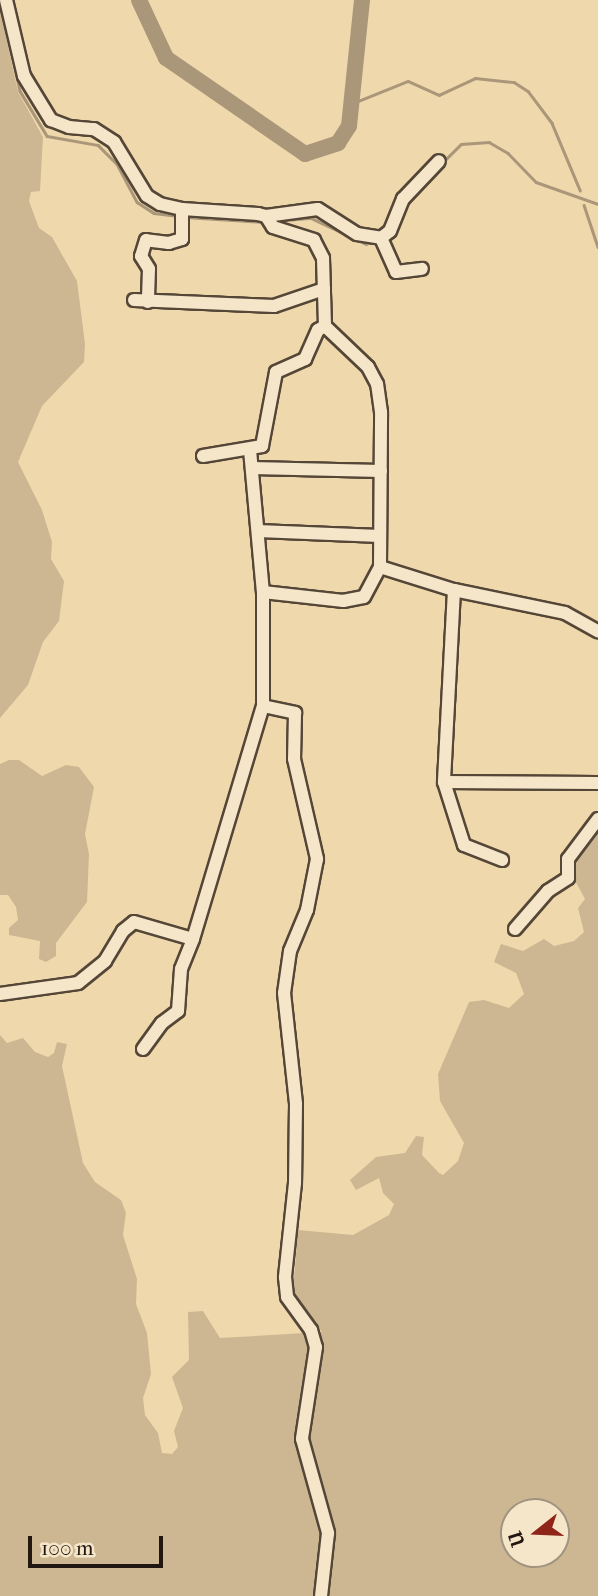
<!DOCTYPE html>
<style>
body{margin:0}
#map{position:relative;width:598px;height:1596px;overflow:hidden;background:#f0d8ad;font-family:"IM FELL French Canon",serif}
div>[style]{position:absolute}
.green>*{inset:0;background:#cdb792}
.stream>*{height:2.5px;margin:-1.25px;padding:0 1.25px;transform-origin:1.25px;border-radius:1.25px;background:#aa9678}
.river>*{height:16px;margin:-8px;padding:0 8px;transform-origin:8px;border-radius:8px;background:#aa9678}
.roads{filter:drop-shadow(2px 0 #554737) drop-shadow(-2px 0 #554737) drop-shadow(0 2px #554737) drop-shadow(0 -2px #554737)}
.minor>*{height:12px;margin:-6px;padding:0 6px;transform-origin:6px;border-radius:6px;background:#f5e6ca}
span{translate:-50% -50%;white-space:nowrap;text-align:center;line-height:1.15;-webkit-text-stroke:6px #f5e6ca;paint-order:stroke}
.north{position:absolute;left:500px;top:1498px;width:70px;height:70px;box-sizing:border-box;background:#f5e6ca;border:2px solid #a09380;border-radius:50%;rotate:252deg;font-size:19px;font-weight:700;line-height:28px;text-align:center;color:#211710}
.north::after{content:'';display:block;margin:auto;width:24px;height:32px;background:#8f2418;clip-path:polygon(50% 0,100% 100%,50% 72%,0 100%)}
.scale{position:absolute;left:28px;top:1536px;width:135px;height:32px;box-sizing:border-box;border:4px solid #211710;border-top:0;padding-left:9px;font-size:21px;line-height:24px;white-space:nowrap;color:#211710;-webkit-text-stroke:5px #f5e6ca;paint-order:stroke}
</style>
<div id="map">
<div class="green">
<div style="clip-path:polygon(0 9px,18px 92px,43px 137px,40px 191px,31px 192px,29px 201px,39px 228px,52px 237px,77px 281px,85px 344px,84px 362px,42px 406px,18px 462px,42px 510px,52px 542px,51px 559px,64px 581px,59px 621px,43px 642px,28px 685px,0 718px)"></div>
<div style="clip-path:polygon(9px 760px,19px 760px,42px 776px,66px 765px,79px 767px,94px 787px,85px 834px,89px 854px,87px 902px,56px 943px,56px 956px,46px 962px,39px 959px,40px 941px,9px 935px,9px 928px,18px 920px,16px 907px,8px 895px,0 895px,0 764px)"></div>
<div style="clip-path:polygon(evenodd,598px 825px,598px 1596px,0 1596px,0 1035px,7px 1043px,23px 1038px,35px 1052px,48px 1057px,54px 1053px,57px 1042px,67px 1044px,62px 1066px,83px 1163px,95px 1182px,121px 1200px,126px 1213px,123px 1235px,137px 1279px,136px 1304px,147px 1333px,151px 1374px,143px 1398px,145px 1415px,158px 1433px,162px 1453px,172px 1454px,178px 1447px,174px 1431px,183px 1408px,172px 1377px,189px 1360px,188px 1312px,203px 1311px,220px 1338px,322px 1332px,293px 1291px,298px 1230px,353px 1235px,389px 1215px,394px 1204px,383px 1193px,379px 1178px,356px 1190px,350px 1180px,376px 1157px,405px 1153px,416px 1136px,424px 1137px,422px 1155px,439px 1173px,443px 1175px,458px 1161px,464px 1143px,440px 1101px,438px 1074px,469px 1002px,484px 1000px,509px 1008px,524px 994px,516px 973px,494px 962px,501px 944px,523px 951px,544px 939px,554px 946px,574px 941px,584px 932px,578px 908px,585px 899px,573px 877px,575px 858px,598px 825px,514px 1512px,556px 1512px,556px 1554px,514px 1554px,514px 1512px)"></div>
</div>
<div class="stream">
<div style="left:0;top:4px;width:8px;rotate:67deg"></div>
<div style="left:8px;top:35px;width:57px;rotate:77.9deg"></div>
<div style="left:20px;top:91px;width:52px;rotate:59deg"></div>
<div style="left:47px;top:136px;width:52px;rotate:10deg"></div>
<div style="left:98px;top:145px;width:27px;rotate:45deg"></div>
<div style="left:117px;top:164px;width:43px;rotate:62.2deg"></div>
<div style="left:137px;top:202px;width:20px;rotate:33deg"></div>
<div style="left:154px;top:213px;width:24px;rotate:7deg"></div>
<div style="left:351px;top:104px;width:61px;rotate:-22deg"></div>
<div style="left:408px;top:81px;width:34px;rotate:24deg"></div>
<div style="left:439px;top:95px;width:40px;rotate:-25deg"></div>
<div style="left:475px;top:78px;width:39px;rotate:6deg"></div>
<div style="left:514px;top:82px;width:17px;rotate:33deg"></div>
<div style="left:528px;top:91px;width:40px;rotate:53deg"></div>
<div style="left:552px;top:123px;width:73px;rotate:67.3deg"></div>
<div style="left:443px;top:162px;width:25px;rotate:-45deg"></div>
<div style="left:461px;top:144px;width:28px;rotate:-4deg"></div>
<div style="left:489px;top:142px;width:22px;rotate:30deg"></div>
<div style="left:508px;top:153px;width:40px;rotate:46deg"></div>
<div style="left:536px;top:182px;width:66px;rotate:19.5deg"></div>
<div style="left:584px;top:205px;width:44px;rotate:71.6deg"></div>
<div style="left:185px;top:217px;width:80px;rotate:3.6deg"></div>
<div style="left:275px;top:221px;width:36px;rotate:-5deg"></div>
<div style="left:311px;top:218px;width:61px;rotate:25.3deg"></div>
<div style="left:366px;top:244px;width:12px"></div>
</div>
<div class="river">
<div style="left:139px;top:0;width:64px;rotate:65deg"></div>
<div style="left:166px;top:58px;width:169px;rotate:34.6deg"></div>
<div style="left:305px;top:154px;width:35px;rotate:-18deg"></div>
<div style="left:338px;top:143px;width:20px;rotate:-57deg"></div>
<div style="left:349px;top:126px;width:127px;rotate:-84.1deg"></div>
</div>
<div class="roads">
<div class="minor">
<div style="left:6px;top:0;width:78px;rotate:76.7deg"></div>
<div style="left:24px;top:76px;width:52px;rotate:58.5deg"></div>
<div style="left:51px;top:120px;width:19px;rotate:21deg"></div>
<div style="left:69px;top:127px;width:25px;rotate:5deg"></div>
<div style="left:94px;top:129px;width:24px;rotate:33deg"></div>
<div style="left:114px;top:142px;width:63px;rotate:58.6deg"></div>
<div style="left:147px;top:196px;width:15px;rotate:32deg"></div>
<div style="left:160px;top:204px;width:23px;rotate:13deg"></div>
<div style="left:266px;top:216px;width:52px;rotate:-7.7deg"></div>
<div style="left:318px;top:209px;width:46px;rotate:32.7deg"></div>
<div style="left:357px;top:234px;width:24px;rotate:9deg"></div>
<div style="left:381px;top:238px;width:37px;rotate:66deg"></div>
<div style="left:396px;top:272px;width:26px;rotate:-7deg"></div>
<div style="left:381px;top:238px;width:11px;rotate:-38deg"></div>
<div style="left:390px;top:231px;width:35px;rotate:-68deg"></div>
<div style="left:403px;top:199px;width:52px;rotate:-46.5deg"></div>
<div style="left:134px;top:300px;width:140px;rotate:2.5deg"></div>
<div style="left:274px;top:306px;width:53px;rotate:-18.8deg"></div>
<div style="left:250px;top:450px;width:143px;rotate:84.8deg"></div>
<div style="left:203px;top:456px;width:60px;rotate:-9.6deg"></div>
<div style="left:262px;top:446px;width:75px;rotate:-79.3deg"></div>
<div style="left:276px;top:372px;width:32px;rotate:-24deg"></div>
<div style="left:305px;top:359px;width:32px;rotate:-66deg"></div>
<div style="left:318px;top:330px;width:8px;rotate:-30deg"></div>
<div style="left:252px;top:468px;width:129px;rotate:1.3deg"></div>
<div style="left:258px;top:531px;width:122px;rotate:2.3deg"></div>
<div style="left:380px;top:567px;width:77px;rotate:17.3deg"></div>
<div style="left:454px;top:590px;width:113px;rotate:11.7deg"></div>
<div style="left:565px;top:613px;width:38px;rotate:29deg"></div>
<div style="left:454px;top:590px;width:192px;rotate:93deg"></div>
<div style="left:444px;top:782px;width:154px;rotate:0.4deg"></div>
<div style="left:263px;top:706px;width:33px;rotate:12deg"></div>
<div style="left:295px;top:713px;width:46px;rotate:91.2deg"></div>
<div style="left:294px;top:759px;width:103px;rotate:77deg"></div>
<div style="left:317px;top:859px;width:52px;rotate:101.1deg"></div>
<div style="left:307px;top:910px;width:44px;rotate:112.5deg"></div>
<div style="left:290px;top:951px;width:42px;rotate:98.1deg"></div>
<div style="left:284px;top:993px;width:112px;rotate:83.8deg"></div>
<div style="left:296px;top:1104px;width:79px;rotate:90.7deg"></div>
<div style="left:295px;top:1183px;width:95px;rotate:96.1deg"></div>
<div style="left:285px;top:1277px;width:20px;rotate:84deg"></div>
<div style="left:287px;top:1297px;width:41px;rotate:54deg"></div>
<div style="left:311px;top:1330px;width:18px;rotate:74deg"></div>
<div style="left:316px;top:1347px;width:93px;rotate:98.7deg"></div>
<div style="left:302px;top:1439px;width:98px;rotate:74.5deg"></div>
<div style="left:328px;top:1533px;width:63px;rotate:96.3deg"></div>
<div style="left:444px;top:782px;width:66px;rotate:72.4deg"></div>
<div style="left:464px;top:845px;width:41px;rotate:21.5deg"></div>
<div style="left:515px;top:929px;width:50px;rotate:-49deg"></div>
<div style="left:548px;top:891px;width:24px;rotate:-33deg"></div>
<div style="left:568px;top:878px;width:19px;rotate:-90deg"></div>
<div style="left:568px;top:859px;width:50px;rotate:-53.1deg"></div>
<div style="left:0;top:994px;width:79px;rotate:-8deg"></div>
<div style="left:78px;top:983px;width:35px;rotate:-39deg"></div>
<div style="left:105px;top:961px;width:35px;rotate:-59deg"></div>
<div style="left:123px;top:931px;width:14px;rotate:-39deg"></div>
<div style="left:134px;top:922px;width:61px;rotate:16.1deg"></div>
<div style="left:193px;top:939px;width:243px;rotate:-73.3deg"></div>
<div style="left:263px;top:706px;width:114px;rotate:-90deg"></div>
<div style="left:263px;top:592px;width:81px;rotate:6.4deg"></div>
<div style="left:343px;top:601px;width:21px;rotate:-11deg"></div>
<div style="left:364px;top:597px;width:34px;rotate:-62deg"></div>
<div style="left:380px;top:567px;width:155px;rotate:-89.6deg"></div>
<div style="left:381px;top:412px;width:28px;rotate:-98deg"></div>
<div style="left:377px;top:384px;width:19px;rotate:-118deg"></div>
<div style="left:368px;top:367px;width:59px;rotate:-136.4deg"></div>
<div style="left:325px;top:326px;width:68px;rotate:-91.7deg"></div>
<div style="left:323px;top:258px;width:20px;rotate:-117deg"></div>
<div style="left:314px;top:240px;width:43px;rotate:-162.4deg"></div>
<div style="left:273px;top:227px;width:13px;rotate:-122deg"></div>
<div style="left:266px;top:216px;width:8px;rotate:-166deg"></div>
<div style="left:258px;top:214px;width:76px;rotate:-176.2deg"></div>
<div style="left:182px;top:209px;width:30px;rotate:90deg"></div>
<div style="left:182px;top:239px;width:14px;rotate:163deg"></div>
<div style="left:169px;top:243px;width:23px;rotate:-173deg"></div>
<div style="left:146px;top:240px;width:17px;rotate:107deg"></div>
<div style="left:141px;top:256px;width:15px;rotate:58deg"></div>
<div style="left:149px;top:269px;width:33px;rotate:92deg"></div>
<div style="left:143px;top:1049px;width:32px;rotate:-54deg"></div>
<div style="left:162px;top:1023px;width:20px;rotate:-37deg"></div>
<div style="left:178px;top:1011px;width:42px;rotate:-85.9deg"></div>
<div style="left:181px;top:969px;width:32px;rotate:-68deg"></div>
</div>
</div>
<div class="north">U</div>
<div class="scale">100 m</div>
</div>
